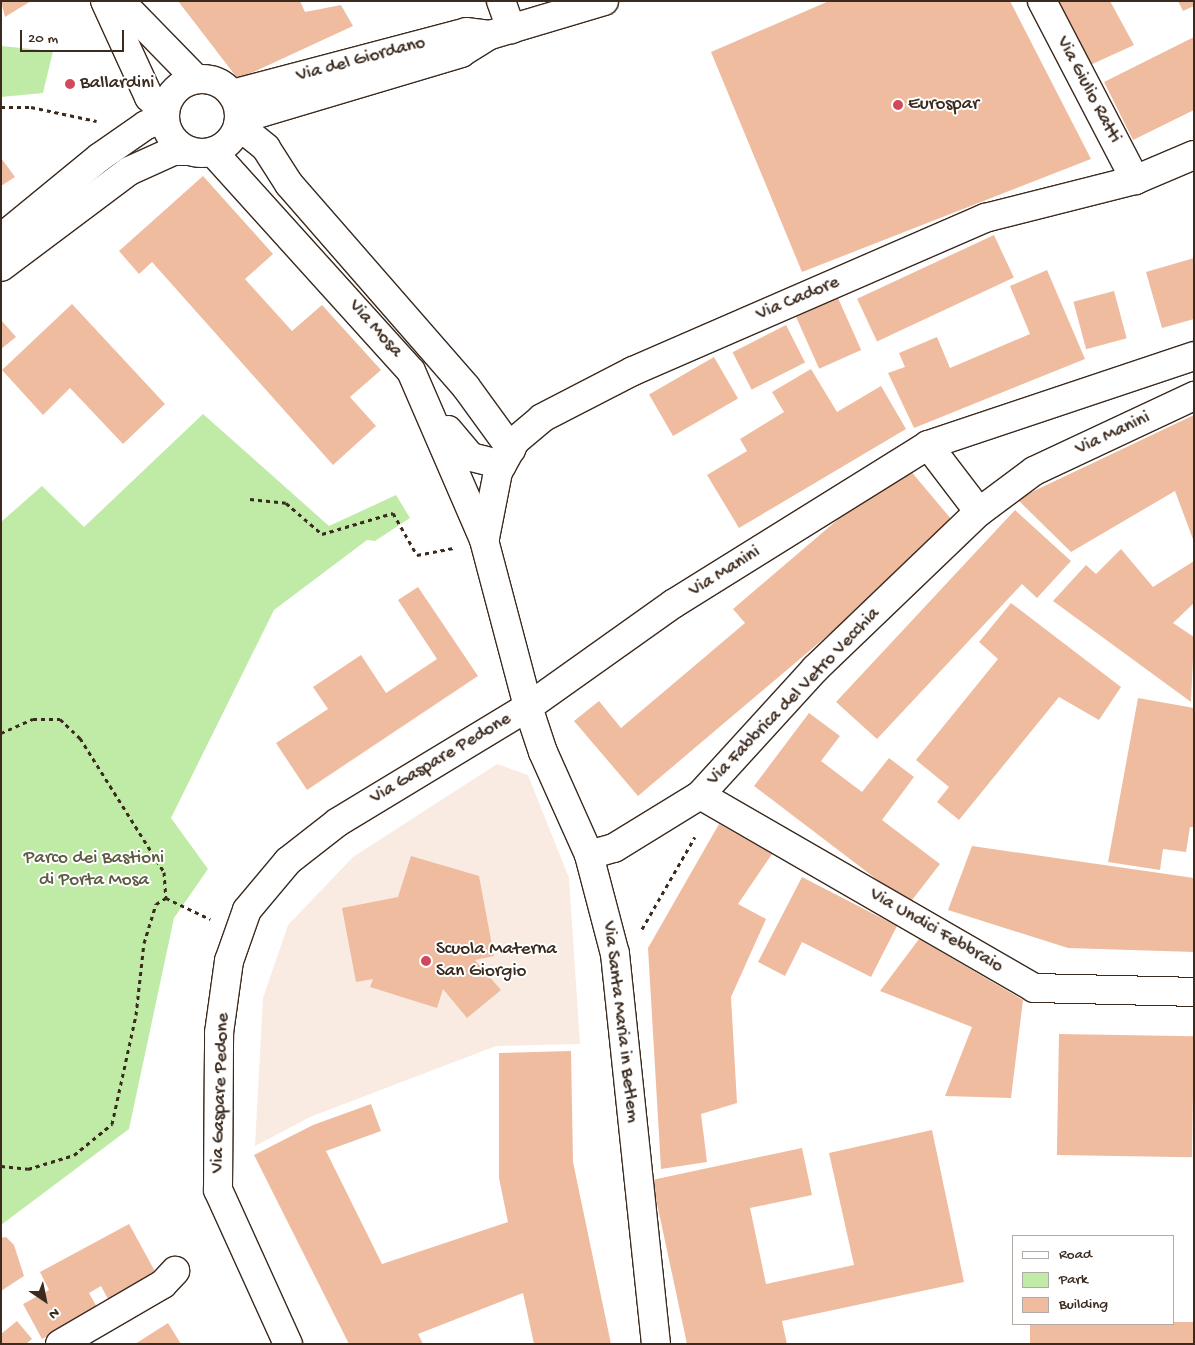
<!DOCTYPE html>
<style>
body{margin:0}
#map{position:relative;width:1195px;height:1345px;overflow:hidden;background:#fff;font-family:"Gochi Hand",sans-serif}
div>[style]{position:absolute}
.built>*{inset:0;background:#faebe2}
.green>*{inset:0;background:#c0eba7}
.building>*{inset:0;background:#efbca0;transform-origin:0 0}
.path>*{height:3px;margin-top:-1.5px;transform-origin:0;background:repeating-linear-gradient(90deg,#3b2a1e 0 4px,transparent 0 8px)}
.roads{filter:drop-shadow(1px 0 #3b2a1e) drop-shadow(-1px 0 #3b2a1e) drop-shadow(0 1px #3b2a1e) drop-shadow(0 -1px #3b2a1e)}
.minor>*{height:28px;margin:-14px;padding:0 14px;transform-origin:14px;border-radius:14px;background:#fff}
.minor>.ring{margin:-14px;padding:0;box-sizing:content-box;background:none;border:28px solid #fff;border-radius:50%}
.dots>*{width:14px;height:14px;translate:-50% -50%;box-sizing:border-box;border:2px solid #fff;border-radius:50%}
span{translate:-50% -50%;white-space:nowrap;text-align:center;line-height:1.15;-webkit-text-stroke:4px #fff;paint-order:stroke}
.street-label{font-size:19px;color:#3b2a1e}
.poi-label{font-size:19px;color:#3b2a1e}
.left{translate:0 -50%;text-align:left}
.park-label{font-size:19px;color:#5c5a40}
.frame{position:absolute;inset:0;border:2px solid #3b2a1e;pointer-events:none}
.legend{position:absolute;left:1012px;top:1235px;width:162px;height:90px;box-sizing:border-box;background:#fff;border:1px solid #b1aaa5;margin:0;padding:6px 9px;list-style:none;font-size:15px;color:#3b2a1e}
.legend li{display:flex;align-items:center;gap:10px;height:25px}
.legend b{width:25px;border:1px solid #b1aaa5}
.north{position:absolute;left:20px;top:1275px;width:50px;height:50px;-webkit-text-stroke:4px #fff;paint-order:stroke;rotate:146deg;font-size:14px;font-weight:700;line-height:20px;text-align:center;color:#3b2a1e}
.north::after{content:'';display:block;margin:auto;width:18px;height:22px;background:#3b2a1e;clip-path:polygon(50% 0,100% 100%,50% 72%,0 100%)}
.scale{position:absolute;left:20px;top:30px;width:104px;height:22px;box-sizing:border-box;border:2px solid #3b2a1e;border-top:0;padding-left:6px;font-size:15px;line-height:18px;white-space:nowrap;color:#3b2a1e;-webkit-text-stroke:4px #fff;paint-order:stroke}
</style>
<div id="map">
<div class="built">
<div style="clip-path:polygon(497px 764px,528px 775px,569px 878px,580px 1044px,496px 1046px,310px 1117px,255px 1146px,263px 998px,288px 925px,353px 857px)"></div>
</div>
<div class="green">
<div style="clip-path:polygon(1px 46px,53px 51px,43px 93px,1px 97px)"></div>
<div style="clip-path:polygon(203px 414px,329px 526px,396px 495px,410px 518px,375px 541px,367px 540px,274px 610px,171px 818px,208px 869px,174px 918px,129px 1129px,1px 1225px,1px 522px,42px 486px,84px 527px)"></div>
</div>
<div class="building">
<div style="clip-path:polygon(1px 1px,31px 1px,5px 17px)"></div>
<div style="clip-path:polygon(178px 1px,300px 1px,305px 12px,341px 5px,353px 26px,238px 79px)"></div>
<div style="clip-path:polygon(829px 1px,1010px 1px,1091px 159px,802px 272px,711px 52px)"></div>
<div style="clip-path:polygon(1052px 1px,1110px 1px,1134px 45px,1088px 66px)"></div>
<div style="clip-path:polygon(1178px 1px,1194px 1px,1194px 6px,1183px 11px)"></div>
<div style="clip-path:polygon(1194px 37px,1194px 110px,1133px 140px,1104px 82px)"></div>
<div style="clip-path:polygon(1px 158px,15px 177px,1px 186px)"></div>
<div style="clip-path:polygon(203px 176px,273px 254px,245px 279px,292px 331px,322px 305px,381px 370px,350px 397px,376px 426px,333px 465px,152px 262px,139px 274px,119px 251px)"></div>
<div style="left:994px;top:235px;width:47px;height:151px;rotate:65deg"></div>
<div style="clip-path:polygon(1194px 258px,1194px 319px,1162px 328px,1146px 272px)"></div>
<div style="clip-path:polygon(1047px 270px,1085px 359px,914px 428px,888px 373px,905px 367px,899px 353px,937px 337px,950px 368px,1030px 334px,1010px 286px)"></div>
<div style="left:1114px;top:291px;width:49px;height:42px;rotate:75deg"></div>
<div style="left:838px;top:298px;width:57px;height:46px;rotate:66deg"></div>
<div style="clip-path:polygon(72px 304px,165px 404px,123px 444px,70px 388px,43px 415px,2px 370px)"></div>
<div style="clip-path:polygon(1px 320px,16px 337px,1px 349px)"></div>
<div style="left:786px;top:325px;width:42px;height:60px;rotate:63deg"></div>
<div style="left:714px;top:357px;width:48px;height:75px;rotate:60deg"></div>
<div style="clip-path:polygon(811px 369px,837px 412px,881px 386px,906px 429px,739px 528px,707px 475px,747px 451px,740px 439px,784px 412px,772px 392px)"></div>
<div style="clip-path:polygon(1194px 415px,1194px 542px,1175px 491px,1071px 552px,1017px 499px)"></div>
<div style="clip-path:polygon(904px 463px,957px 526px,638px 796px,574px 721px,599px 701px,621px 728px,745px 623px,733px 609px)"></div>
<div style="clip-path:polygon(1015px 510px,1071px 561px,1037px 598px,1022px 584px,877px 739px,836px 702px)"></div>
<div style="clip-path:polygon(1121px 549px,1153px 587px,1194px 561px,1194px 603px,1173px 623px,1194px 637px,1191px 702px,1053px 601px,1086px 565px,1096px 574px)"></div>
<div style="clip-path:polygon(418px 587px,478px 676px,307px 790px,276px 743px,328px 709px,313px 687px,361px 655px,386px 693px,437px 659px,398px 600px)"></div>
<div style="clip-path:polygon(1011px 603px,1121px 687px,1099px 720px,1059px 697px,959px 820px,937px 802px,949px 787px,916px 760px,998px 659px,979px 642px)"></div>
<div style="clip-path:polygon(1138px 698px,1194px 708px,1194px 827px,1190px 827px,1186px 852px,1163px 849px,1160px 870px,1108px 862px)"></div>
<div style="clip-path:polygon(809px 713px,840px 736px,821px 761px,862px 792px,889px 758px,914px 777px,882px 820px,940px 864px,909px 904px,754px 786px)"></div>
<div style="clip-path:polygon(719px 824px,772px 854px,738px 904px,766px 919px,731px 997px,737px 1103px,701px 1114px,707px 1162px,661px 1169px,648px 948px)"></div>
<div style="clip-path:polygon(972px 846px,1194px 878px,1194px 952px,1068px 948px,948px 910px)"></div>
<div style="clip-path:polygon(411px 856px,479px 876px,494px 956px,475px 960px,501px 990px,467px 1018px,443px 989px,437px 1008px,370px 987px,373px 979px,356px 982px,342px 908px,398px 897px)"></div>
<div style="clip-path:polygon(802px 877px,897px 926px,871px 977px,802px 942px,785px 976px,758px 962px)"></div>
<div style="clip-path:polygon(919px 939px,1023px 1000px,1011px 1098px,945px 1096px,972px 1027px,880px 991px)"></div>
<div style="left:1059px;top:1034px;width:135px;height:121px;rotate:1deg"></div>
<div style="clip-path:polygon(571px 1051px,573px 1162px,611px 1344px,534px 1344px,523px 1293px,418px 1334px,423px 1344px,349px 1344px,254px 1155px,313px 1125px,371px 1104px,381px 1131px,326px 1151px,382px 1264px,508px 1222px,499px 1178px,499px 1053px)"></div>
<div style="clip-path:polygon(932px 1130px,964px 1282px,782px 1321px,787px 1344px,687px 1344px,652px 1180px,802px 1148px,812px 1195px,750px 1208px,766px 1284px,854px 1265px,829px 1153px)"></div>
<div style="clip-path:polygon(129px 1224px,157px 1275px,109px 1301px,101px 1286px,89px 1293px,98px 1309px,42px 1339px,23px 1304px,49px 1290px,40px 1272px)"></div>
<div style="clip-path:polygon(6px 1237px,14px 1245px,24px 1276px,1px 1291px,1px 1238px)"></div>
<div style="clip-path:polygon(17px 1321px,32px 1339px,26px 1344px,1px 1344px,1px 1334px)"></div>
<div style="left:1194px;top:1322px;width:22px;height:164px;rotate:90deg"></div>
<div style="clip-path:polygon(168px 1323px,181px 1344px,135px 1344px)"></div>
</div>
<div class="path">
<div style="left:1px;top:107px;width:30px"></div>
<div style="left:31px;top:107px;width:67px;rotate:12deg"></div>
<div style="left:250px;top:499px;width:36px;rotate:6deg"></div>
<div style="left:286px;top:503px;width:48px;rotate:40.7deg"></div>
<div style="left:322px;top:534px;width:74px;rotate:-16.5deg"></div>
<div style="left:393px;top:513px;width:48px;rotate:60.3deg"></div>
<div style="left:417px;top:555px;width:37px;rotate:-11deg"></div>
<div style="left:1px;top:733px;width:35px;rotate:-24deg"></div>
<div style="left:33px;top:719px;width:27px"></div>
<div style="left:60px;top:719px;width:28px;rotate:44deg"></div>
<div style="left:80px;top:738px;width:158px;rotate:57.9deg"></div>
<div style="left:164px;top:872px;width:26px;rotate:86deg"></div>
<div style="left:166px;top:898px;width:49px;rotate:25.5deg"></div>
<div style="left:642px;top:929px;width:106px;rotate:-60.1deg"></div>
<div style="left:1px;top:1166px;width:27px;rotate:6deg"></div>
<div style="left:28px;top:1169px;width:48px;rotate:-16.9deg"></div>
<div style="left:74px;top:1155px;width:49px;rotate:-39.2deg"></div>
<div style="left:112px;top:1124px;width:112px;rotate:-77.6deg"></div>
<div style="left:136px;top:1015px;width:72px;rotate:-83.7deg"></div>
<div style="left:144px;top:943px;width:41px;rotate:-72.9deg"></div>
<div style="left:156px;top:904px;width:12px;rotate:-31deg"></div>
</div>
<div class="roads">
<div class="minor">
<div style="left:105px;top:1px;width:106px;rotate:65.4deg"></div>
<div style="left:149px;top:97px;width:23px;rotate:47deg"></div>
<div style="left:120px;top:1px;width:109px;rotate:45.7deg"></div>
<div style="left:501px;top:1px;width:30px;rotate:70deg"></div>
<div style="left:1042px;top:1px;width:202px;rotate:62.5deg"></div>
<div class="ring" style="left:165px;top:79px;width:46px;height:46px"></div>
<div style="left:232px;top:94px;width:242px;rotate:-14.8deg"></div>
<div style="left:466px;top:32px;width:24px;rotate:7deg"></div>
<div style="left:240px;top:119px;width:231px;rotate:-16.6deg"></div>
<div style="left:461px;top:53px;width:34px;rotate:-32deg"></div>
<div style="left:490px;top:35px;width:119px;rotate:-16.6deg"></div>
<div style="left:238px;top:125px;width:36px;rotate:39deg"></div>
<div style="left:266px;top:148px;width:43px;rotate:57.4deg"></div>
<div style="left:289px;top:184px;width:269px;rotate:48.9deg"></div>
<div style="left:466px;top:387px;width:77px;rotate:54deg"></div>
<div style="left:213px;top:152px;width:295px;rotate:47.9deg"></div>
<div style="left:411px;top:371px;width:184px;rotate:66.6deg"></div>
<div style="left:484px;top:540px;width:173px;rotate:75.2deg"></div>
<div style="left:528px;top:707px;width:47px;rotate:71.6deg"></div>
<div style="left:543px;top:752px;width:113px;rotate:65.9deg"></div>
<div style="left:589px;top:855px;width:102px;rotate:75.3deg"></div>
<div style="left:615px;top:954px;width:392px;rotate:84deg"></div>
<div style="left:1px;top:238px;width:128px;rotate:-39.3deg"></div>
<div style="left:100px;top:157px;width:56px;rotate:-34.8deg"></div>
<div style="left:146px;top:125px;width:20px;rotate:-20deg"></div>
<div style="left:1px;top:267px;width:160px;rotate:-36.9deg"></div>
<div style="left:129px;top:171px;width:48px;rotate:-24.4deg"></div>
<div style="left:173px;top:151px;width:16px"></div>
<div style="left:448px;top:430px;width:35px;rotate:50deg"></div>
<div style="left:471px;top:457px;width:32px;rotate:14deg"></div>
<div style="left:928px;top:445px;width:280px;rotate:-18.5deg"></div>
<div style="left:485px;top:538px;width:67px;rotate:-78.9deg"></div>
<div style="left:498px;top:472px;width:35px;rotate:-61deg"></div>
<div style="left:515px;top:441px;width:35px;rotate:-40deg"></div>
<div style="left:542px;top:418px;width:102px;rotate:-27.3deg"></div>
<div style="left:633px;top:371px;width:384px;rotate:-23.5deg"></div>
<div style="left:985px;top:218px;width:155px;rotate:-14.2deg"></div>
<div style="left:1135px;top:180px;width:64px;rotate:-23deg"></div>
<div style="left:700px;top:795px;width:386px;rotate:30deg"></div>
<div style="left:1034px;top:988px;width:160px;rotate:1.4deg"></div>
<div style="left:589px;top:855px;width:26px;rotate:-16deg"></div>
<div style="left:614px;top:848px;width:101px;rotate:-31.6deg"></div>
<div style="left:700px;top:795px;width:171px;rotate:-47.6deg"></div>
<div style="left:815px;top:669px;width:227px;rotate:-43.8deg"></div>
<div style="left:979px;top:512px;width:69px;rotate:-36.7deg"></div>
<div style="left:1034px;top:471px;width:177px;rotate:-25.1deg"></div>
<div style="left:60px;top:1344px;width:119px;rotate:-30.2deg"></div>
<div style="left:163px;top:1284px;width:18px;rotate:-47deg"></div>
<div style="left:288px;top:1344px;width:169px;rotate:-114.4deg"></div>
<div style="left:218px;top:1190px;width:157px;rotate:-89.6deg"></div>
<div style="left:219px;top:1033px;width:73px;rotate:-82.1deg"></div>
<div style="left:229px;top:961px;width:54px;rotate:-70.6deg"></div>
<div style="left:247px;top:910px;width:64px;rotate:-50.1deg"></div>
<div style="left:288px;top:861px;width:63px;rotate:-38deg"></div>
<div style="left:338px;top:822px;width:222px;rotate:-31.2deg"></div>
<div style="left:528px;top:707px;width:178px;rotate:-35.4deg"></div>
<div style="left:673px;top:604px;width:301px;rotate:-31.9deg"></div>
<div style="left:928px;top:445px;width:84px;rotate:52.7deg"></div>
</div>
</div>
<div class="dots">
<div style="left:70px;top:84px;background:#d1495b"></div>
<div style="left:898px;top:105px;background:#d1495b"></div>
<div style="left:426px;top:961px;background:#d1495b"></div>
</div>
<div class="street-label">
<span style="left:361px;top:60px;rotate:-15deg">Via del Giordano</span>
<span style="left:1088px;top:90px;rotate:62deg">Via Giulio Ratti</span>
<span style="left:798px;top:299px;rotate:-23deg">Via Cadore</span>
<span style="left:375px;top:329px;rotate:48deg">Via Mosa</span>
<span style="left:1113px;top:434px;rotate:-25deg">Via Manini</span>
<span style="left:725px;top:572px;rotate:-32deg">Via Manini</span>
<span style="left:794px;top:697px;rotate:-46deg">Via Fabbrica del Vetro Vecchia</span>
<span style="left:441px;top:759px;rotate:-31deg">Via Gaspare Pedone</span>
<span style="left:936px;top:931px;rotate:30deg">Via Undici Febbraio</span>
<span style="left:620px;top:1022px;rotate:83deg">Via Santa Maria in Betlem</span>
<span style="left:221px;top:1093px;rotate:-88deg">Via Gaspare Pedone</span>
</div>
<div class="poi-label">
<span class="left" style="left:80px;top:84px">Ballardini</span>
<span class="left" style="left:908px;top:105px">Eurospar</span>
<span class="left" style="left:436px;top:961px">Scuola Materna<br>San Giorgio</span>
</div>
<div class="park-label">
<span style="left:94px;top:870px">Parco dei Bastioni<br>di Porta Mosa</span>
</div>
<div class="frame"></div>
<ul class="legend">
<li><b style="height:6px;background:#fff"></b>Road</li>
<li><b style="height:14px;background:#c0eba7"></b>Park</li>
<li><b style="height:14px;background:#efbca0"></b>Building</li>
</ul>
<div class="north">N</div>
<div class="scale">20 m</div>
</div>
